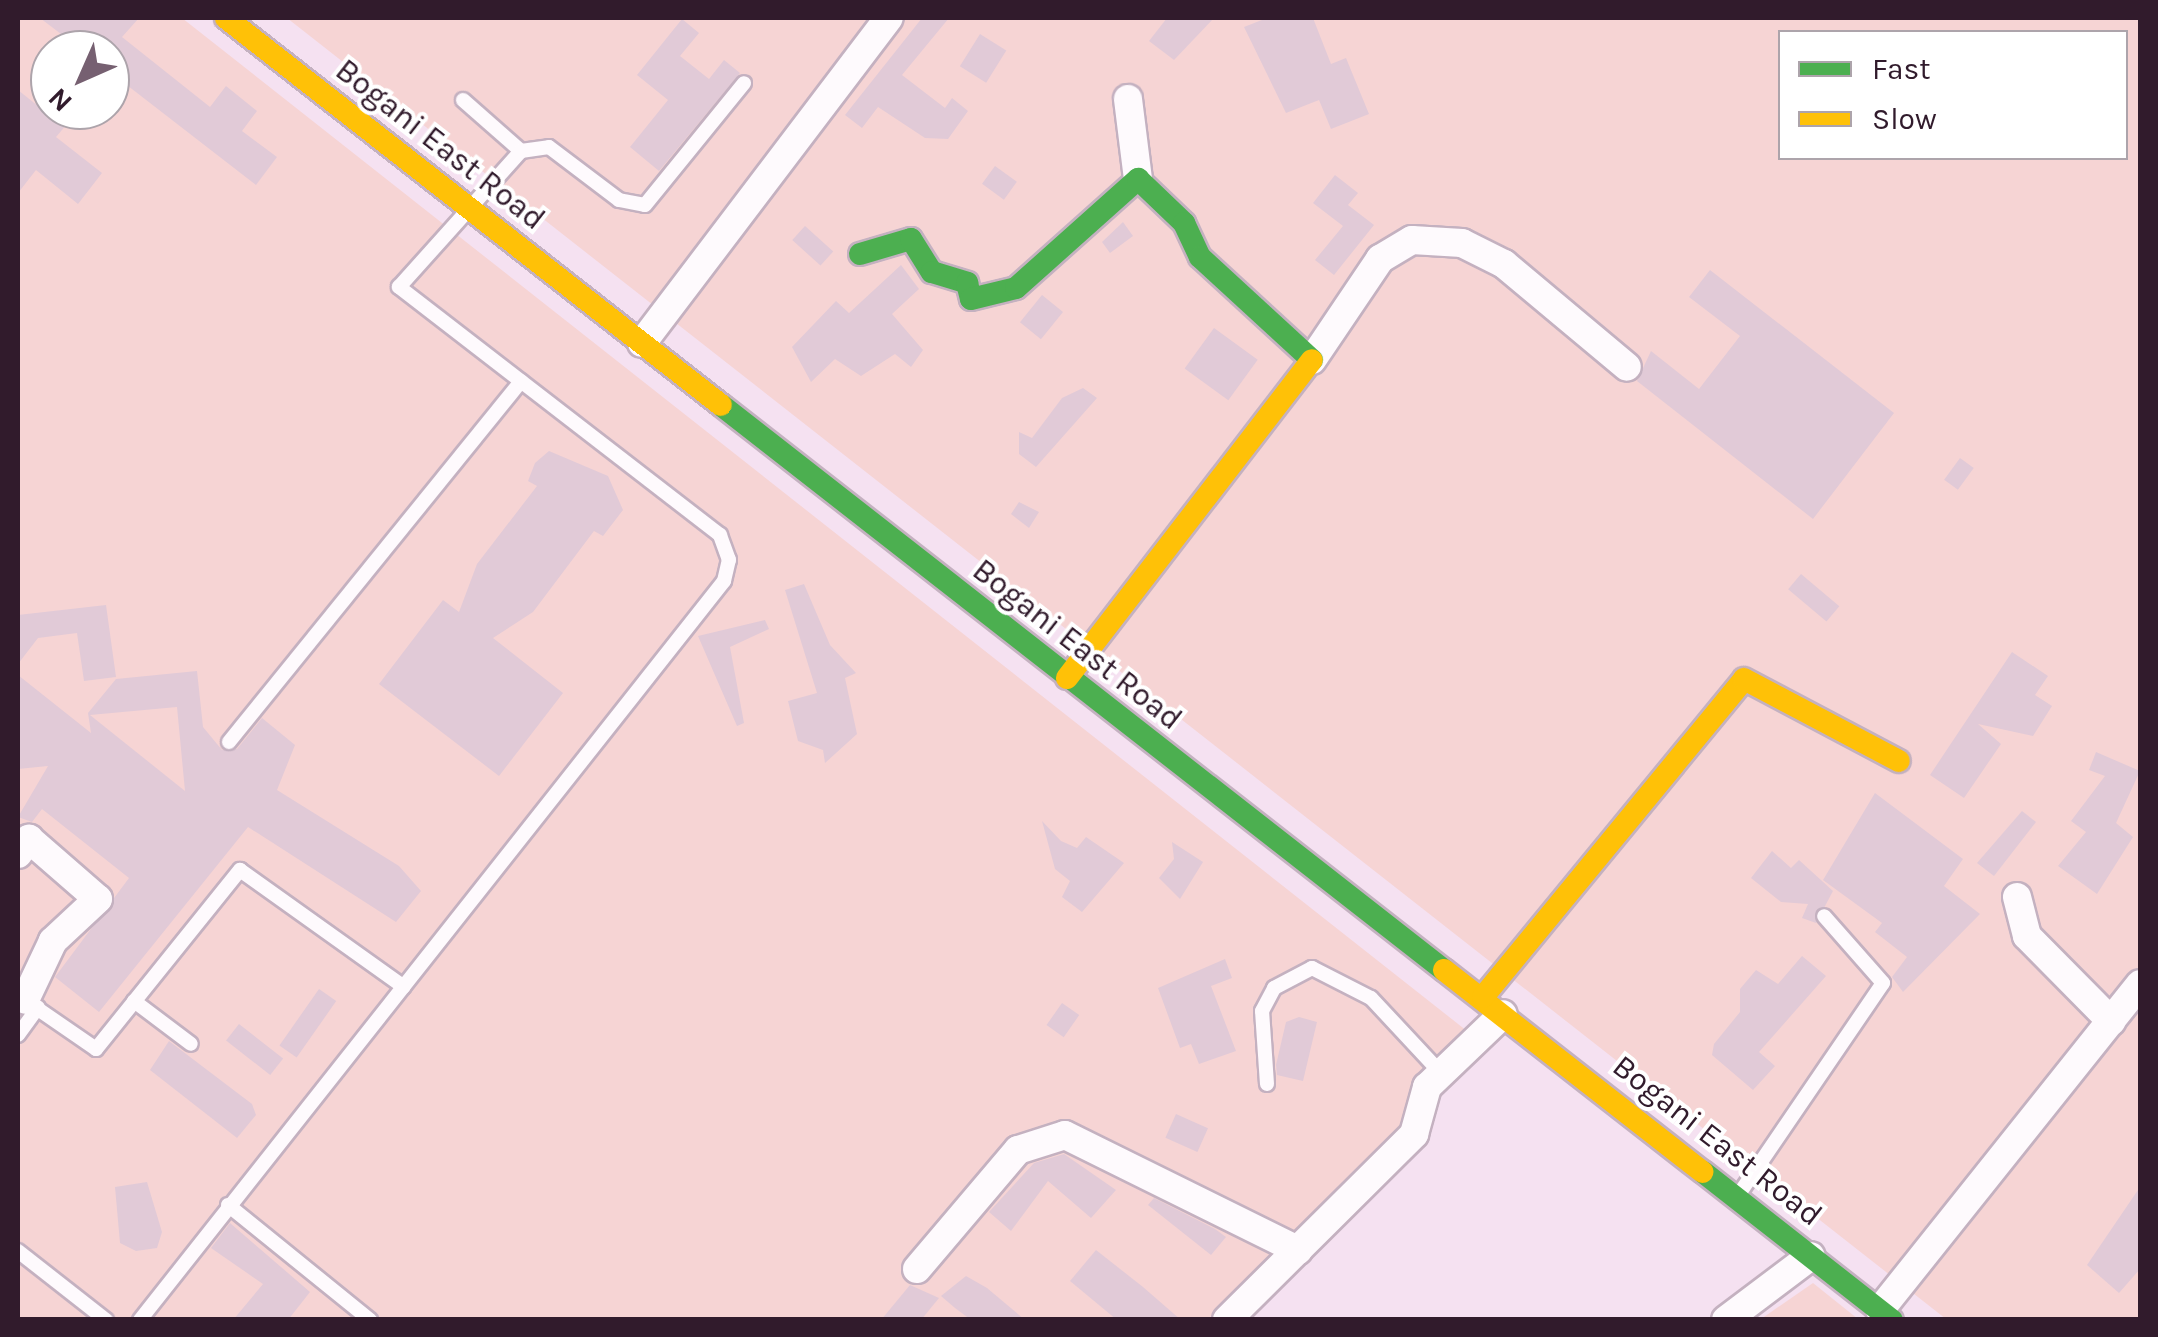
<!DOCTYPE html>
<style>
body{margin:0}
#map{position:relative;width:2158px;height:1337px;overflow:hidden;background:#f5e1f1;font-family:Karla,sans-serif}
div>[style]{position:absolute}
.green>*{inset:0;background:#f6d4d4}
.building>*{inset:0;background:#e1cad7;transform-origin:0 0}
.roads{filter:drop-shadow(2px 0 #c4b1c0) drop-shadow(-2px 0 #c4b1c0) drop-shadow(0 2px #c4b1c0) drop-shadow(0 -2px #c4b1c0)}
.lane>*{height:14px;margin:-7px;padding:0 7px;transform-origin:7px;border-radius:7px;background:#fefafd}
.street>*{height:28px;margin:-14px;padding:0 14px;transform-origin:14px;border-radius:14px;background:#fefafd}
.fast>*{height:22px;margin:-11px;padding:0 11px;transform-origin:11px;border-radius:11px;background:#4caf50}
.slow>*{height:22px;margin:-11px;padding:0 11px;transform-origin:11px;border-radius:11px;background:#ffc107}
span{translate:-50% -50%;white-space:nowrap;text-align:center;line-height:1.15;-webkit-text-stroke:8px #fff;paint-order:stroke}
.street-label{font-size:32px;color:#311b2c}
.frame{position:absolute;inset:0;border:20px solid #311b2c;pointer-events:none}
.legend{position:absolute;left:1778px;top:30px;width:350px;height:130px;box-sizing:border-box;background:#fff;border:2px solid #ada4ab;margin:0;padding:12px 18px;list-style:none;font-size:30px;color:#311b2c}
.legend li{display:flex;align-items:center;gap:20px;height:50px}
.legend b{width:50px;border:2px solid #ada4ab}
.north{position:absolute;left:30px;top:30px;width:100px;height:100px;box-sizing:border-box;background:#fff;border:2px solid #ada4ab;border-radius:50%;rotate:225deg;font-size:28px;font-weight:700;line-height:40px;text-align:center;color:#311b2c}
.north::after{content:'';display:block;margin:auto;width:35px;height:45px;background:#766071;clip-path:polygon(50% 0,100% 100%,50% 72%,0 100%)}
</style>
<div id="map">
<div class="green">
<div style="clip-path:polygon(evenodd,18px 18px,182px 18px,1486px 1046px,1208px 1319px,18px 1319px,18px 18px,50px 50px,110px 50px,110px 110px,50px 110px,50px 50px)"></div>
<div style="clip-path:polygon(evenodd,287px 18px,2140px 18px,2140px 1319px,1946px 1319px,287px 18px,1780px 32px,2126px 32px,2126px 158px,1780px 158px,1780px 32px)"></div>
<div style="clip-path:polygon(1813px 1283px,1858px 1319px,1761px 1319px)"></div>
</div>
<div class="building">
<div style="clip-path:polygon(40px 18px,139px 18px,122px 37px,210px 107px,226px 86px,257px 111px,242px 131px,277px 157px,256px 185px,110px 72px,110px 50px,82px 50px)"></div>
<div style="clip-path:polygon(922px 18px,949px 18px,902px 75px,945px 108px,952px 98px,968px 111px,948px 139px,925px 138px,878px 107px,862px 128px,845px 115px)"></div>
<div style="clip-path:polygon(1167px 18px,1214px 18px,1174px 60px,1149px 41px)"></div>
<div style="clip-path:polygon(1267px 18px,1313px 18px,1331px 64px,1346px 58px,1369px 114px,1331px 129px,1319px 100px,1286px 113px,1244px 27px)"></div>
<div style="clip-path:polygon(682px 19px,699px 33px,680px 56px,709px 79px,724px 60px,740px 73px,659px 171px,630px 147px,668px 100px,637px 75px)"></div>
<div style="left:980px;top:34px;width:31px;height:38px;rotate:32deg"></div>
<div style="clip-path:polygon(18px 90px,43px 110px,79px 110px,56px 137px,102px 173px,78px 204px,36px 170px,18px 193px)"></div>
<div style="left:995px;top:166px;width:27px;height:22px;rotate:36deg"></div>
<div style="clip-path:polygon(1335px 175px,1358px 193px,1348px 205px,1374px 225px,1334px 275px,1315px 260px,1343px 226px,1313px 203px)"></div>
<div style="clip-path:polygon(1123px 222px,1133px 236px,1110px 253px,1102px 242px)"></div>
<div style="left:805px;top:226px;width:38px;height:19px;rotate:42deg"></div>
<div style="clip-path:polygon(901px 265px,919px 289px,892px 314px,923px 350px,911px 367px,895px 354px,861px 376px,835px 359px,811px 382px,792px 347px,836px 301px,849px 313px)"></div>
<div style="clip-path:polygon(1710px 270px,1894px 413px,1813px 519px,1637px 381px,1651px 351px,1699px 389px,1740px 336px,1689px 297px)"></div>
<div style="left:1042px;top:295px;width:27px;height:35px;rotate:39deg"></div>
<div style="left:1214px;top:328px;width:54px;height:50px;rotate:36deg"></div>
<div style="clip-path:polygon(1083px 388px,1097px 398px,1036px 467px,1019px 454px,1019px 432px,1032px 438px,1062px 398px)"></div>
<div style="clip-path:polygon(549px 451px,608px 476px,623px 510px,603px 536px,594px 531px,533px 612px,493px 638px,563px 693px,499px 776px,379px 684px,443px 600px,459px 612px,477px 564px,537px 486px,528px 481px,535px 463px)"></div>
<div style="left:1960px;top:458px;width:17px;height:27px;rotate:36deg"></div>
<div style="clip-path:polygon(1019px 502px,1039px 512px,1029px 528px,1011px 514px)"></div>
<div style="left:1801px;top:574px;width:50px;height:20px;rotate:40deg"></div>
<div style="clip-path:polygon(804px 584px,830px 645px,856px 673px,845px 678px,857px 734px,825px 763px,823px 750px,798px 741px,788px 701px,817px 693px,785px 590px)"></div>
<div style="clip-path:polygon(106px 605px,116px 677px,84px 681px,77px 633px,38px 638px,18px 664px,18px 615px)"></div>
<div style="clip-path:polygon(765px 620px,769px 629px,730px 647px,744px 723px,737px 726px,698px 636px)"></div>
<div style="clip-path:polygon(2012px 652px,2048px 676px,2035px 695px,2052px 706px,2033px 736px,1978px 724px,2001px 744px,1964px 798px,1930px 775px)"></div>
<div style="clip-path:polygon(evenodd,197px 671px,203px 727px,222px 750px,237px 749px,262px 718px,295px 745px,277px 790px,399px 866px,421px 891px,396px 922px,248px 827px,99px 1012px,55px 977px,129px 878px,42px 809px,32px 822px,18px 817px,48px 766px,18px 769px,18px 675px,91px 733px,88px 713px,116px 679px,197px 671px,177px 707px,185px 791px,90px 715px,177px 707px)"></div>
<div style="clip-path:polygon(2096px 752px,2140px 771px,2116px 823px,2133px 837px,2097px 894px,2058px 866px,2086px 832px,2071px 821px,2105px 776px,2089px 770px)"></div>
<div style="clip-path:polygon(1875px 793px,1963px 859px,1944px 886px,1980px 914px,1903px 992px,1892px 977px,1907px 957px,1875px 932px,1882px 923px,1823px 880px)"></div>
<div style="clip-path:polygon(2022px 811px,2036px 822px,1994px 876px,1977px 863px)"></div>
<div style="clip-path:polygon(1042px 821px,1061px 841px,1077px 848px,1086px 837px,1124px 863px,1082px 912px,1062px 897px,1070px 881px,1055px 869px)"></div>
<div style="clip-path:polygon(1172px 842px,1203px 862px,1180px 899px,1159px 878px,1174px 859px)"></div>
<div style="clip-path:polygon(1772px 851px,1791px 868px,1799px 860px,1833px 891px,1816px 923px,1802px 918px,1808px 904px,1781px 902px,1751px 878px)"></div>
<div style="clip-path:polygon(1802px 956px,1826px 976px,1759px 1052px,1775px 1066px,1753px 1090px,1712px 1055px,1714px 1044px,1740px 1012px,1740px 989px,1756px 970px,1778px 984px)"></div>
<div style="clip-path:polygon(1225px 959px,1232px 978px,1211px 986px,1236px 1051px,1199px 1064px,1191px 1044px,1180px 1048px,1158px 988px)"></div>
<div style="left:319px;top:989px;width:21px;height:69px;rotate:35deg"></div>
<div style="left:1062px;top:1003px;width:21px;height:27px;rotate:35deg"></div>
<div style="clip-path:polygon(1299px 1017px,1317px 1022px,1303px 1081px,1277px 1075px,1276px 1065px,1286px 1022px)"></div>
<div style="left:239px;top:1024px;width:56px;height:21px;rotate:38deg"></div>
<div style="clip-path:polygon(169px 1041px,252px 1104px,256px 1115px,237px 1138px,150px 1070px)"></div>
<div style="left:1176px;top:1114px;width:35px;height:26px;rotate:24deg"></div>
<div style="clip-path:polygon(1064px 1154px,1116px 1190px,1091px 1218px,1048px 1181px,1011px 1231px,989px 1212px,1034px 1163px)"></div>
<div style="clip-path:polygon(147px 1182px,162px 1232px,157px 1248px,136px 1251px,120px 1243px,115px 1187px)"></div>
<div style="clip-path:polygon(2140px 1187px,2140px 1269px,2119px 1293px,2087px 1265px)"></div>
<div style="clip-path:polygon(1154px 1198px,1215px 1229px,1226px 1237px,1211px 1255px,1148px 1205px)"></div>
<div style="clip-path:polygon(230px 1223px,310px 1292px,288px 1320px,233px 1320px,263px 1284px,211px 1248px)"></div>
<div style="clip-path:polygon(1096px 1250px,1143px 1287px,1181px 1320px,1117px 1320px,1070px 1281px)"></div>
<div style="clip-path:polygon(966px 1276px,987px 1288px,1025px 1320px,971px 1320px,955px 1308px,941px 1296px)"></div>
<div style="clip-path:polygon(910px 1285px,939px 1298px,921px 1320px,881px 1320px)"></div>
</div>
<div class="roads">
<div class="lane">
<div style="left:463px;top:100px;width:77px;rotate:41.3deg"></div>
<div style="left:229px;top:742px;width:464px;rotate:-51deg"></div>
<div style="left:22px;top:998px;width:90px;rotate:34.6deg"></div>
<div style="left:96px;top:1049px;width:230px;rotate:-51.2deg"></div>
<div style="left:240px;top:870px;width:201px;rotate:35.5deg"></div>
<div style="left:134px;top:1001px;width:71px;rotate:37deg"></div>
<div style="left:18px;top:1035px;width:34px;rotate:-54deg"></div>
<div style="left:1267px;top:1084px;width:73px;rotate:-93.9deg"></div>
<div style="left:1262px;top:1011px;width:26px;rotate:-62deg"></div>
<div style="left:1274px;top:988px;width:43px;rotate:-27.8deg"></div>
<div style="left:1312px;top:968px;width:66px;rotate:27deg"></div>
<div style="left:1371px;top:998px;width:101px;rotate:47deg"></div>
<div style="left:1737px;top:1197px;width:259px;rotate:-55.7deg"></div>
<div style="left:1883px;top:983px;width:89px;rotate:-131.4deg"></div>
<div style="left:228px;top:1205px;width:183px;rotate:39deg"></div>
<div style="left:18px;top:1251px;width:112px;rotate:38.1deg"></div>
<div style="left:140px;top:1320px;width:942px;rotate:-51.68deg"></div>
<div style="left:724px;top:581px;width:22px;rotate:-77deg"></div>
<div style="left:729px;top:560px;width:27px;rotate:-110deg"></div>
<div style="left:720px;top:535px;width:406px;rotate:-142.3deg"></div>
<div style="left:399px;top:287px;width:183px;rotate:-48.1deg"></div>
<div style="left:521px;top:151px;width:28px;rotate:-8deg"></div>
<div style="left:549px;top:147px;width:88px;rotate:37.1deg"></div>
<div style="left:619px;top:200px;width:26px;rotate:11deg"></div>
<div style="left:645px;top:205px;width:157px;rotate:-50.9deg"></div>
</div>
<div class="street">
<div style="left:1128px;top:99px;width:81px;rotate:82.9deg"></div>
<div style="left:642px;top:343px;width:408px;rotate:-52.8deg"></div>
<div style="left:1312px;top:360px;width:122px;rotate:-56deg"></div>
<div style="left:1380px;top:259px;width:37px;rotate:-31deg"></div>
<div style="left:1412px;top:240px;width:50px;rotate:3.4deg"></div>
<div style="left:1462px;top:243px;width:47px;rotate:26.6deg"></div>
<div style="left:1504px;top:264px;width:160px;rotate:39.9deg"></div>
<div style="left:18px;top:854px;width:19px;rotate:-54deg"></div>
<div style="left:29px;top:839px;width:91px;rotate:41deg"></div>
<div style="left:98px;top:899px;width:62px;rotate:137deg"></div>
<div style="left:53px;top:941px;width:65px;rotate:115.4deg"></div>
<div style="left:2017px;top:897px;width:40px;rotate:75.6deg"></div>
<div style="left:2027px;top:936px;width:120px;rotate:45.3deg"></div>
<div style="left:917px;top:1269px;width:156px;rotate:-49.7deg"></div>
<div style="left:1018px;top:1150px;width:49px;rotate:-17.7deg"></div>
<div style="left:1065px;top:1135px;width:260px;rotate:26.3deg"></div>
<div style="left:1880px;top:1310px;width:417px;rotate:-51.4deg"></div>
<div style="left:1227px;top:1320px;width:264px;rotate:-44.8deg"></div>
<div style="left:1414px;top:1134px;width:49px;rotate:-74.5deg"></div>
<div style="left:1427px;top:1087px;width:105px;rotate:-43.8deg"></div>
<div style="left:1726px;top:1320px;width:106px;rotate:-37deg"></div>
</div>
<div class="fast">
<div style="left:860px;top:254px;width:53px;rotate:-16.4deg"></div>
<div style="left:911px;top:239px;width:39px;rotate:58deg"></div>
<div style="left:932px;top:272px;width:37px;rotate:17deg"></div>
<div style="left:967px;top:283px;width:16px;rotate:76deg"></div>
<div style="left:971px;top:299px;width:46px;rotate:-13.7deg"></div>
<div style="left:1016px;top:288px;width:164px;rotate:-41.8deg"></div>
<div style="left:1138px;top:179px;width:64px;rotate:43.7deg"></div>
<div style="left:1184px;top:223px;width:38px;rotate:65deg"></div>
<div style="left:1200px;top:257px;width:152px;rotate:42.6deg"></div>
<div style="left:721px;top:405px;width:918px;rotate:38.01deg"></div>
<div style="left:1703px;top:1172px;width:240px;rotate:38.1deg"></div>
</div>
<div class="slow">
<div style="left:226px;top:18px;width:628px;rotate:38.02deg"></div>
<div style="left:1067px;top:678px;width:401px;rotate:-52.4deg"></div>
<div style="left:1444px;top:970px;width:328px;rotate:38deg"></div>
<div style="left:1483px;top:997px;width:411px;rotate:-50.6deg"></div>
<div style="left:1744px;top:679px;width:175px;rotate:27.9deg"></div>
</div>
</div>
<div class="street-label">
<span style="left:440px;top:145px;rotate:38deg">Bogani East Road</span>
<span style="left:1077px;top:645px;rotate:38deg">Bogani East Road</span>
<span style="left:1717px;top:1141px;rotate:38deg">Bogani East Road</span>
</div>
<div class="frame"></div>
<ul class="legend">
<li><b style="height:12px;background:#4caf50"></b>Fast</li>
<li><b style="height:12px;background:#ffc107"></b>Slow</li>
</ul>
<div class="north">N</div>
</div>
